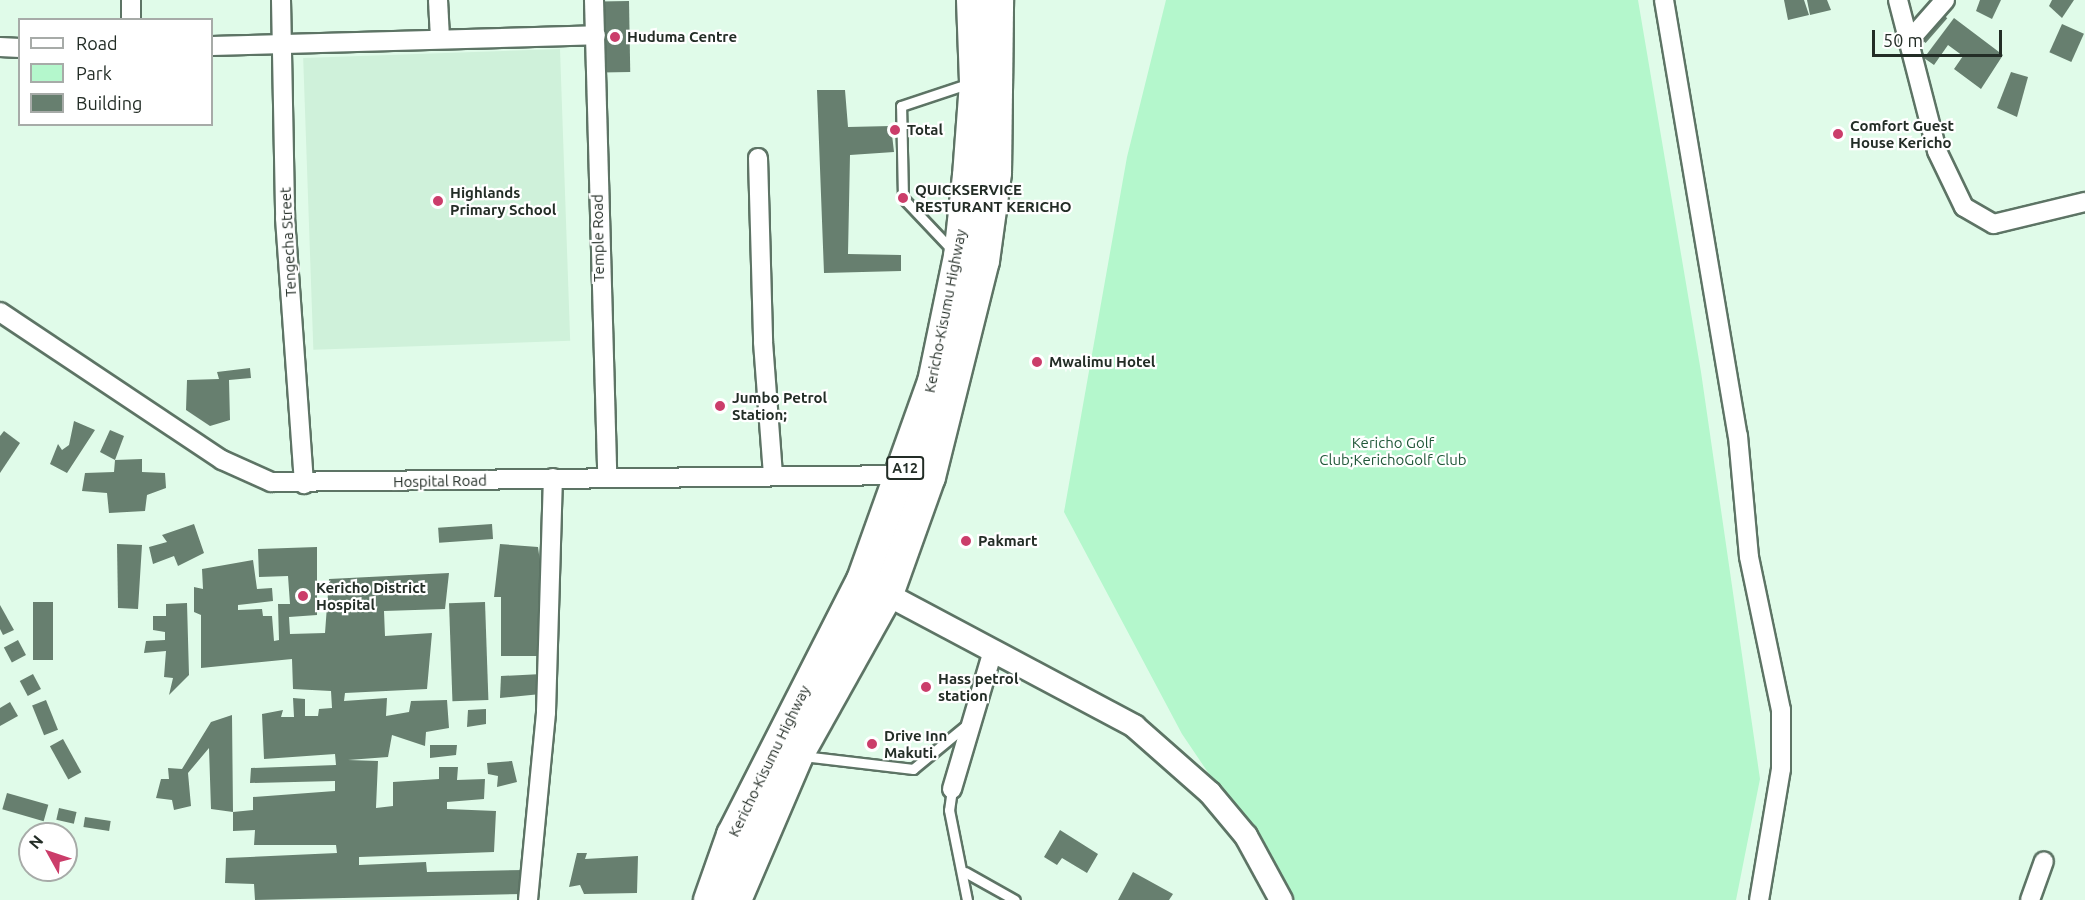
<!DOCTYPE html>
<style>
body{margin:0}
#map{position:relative;width:2085px;height:900px;overflow:hidden;background:#e0fbe9;font-family:Ubuntu,sans-serif}
div>[style]{position:absolute}
.built>*{inset:0;background:#cff1da;transform-origin:0 0}
.green>*{inset:0;background:#b4f7cc}
.building>*{inset:0;background:#677f6f;transform-origin:0 0}
.roads{filter:drop-shadow(2px 0 #5d7465) drop-shadow(-2px 0 #5d7465) drop-shadow(0 2px #5d7465) drop-shadow(0 -2px #5d7465)}
.service>*{height:9px;margin:-4.5px;padding:0 4.5px;transform-origin:4.5px;border-radius:4.5px;background:#fff}
.minor>*{height:18px;margin:-9px;padding:0 9px;transform-origin:9px;border-radius:9px;background:#fff}
.tertiary>*{height:22px;margin:-11px;padding:0 11px;transform-origin:11px;border-radius:11px;background:#fff}
.trunk>*{height:30px;margin:-15px;padding:0 15px;transform-origin:15px;border-radius:15px;background:#fff}
.dots>*{width:16px;height:16px;translate:-50% -50%;box-sizing:border-box;border:3px solid #fff;border-radius:50%}
span{translate:-50% -50%;white-space:nowrap;text-align:center;line-height:1.15;-webkit-text-stroke:4.5px #fff;paint-order:stroke}
.shield-label span{padding:2px 4px;background:#fff;border:2px solid;border-radius:4px;-webkit-text-stroke-width:0}
.shield-label{font-size:14px;color:#232d26;font-weight:700}
.poi-label{font-size:15px;color:#232d26;font-weight:700}
.left{translate:0 -50%;text-align:left}
.street-label{font-size:15px;color:#232d26}
.park-label{font-size:15px;color:#215839}
.legend{position:absolute;left:18px;top:18px;width:195px;height:108px;box-sizing:border-box;background:#fff;border:2px solid #a7aba8;margin:0;padding:8px 10px;list-style:none;font-size:18px;color:#232d26}
.legend li{display:flex;align-items:center;gap:12px;height:30px}
.legend b{width:30px;border:2px solid #a7aba8}
.north{position:absolute;left:18px;top:822px;width:60px;height:60px;box-sizing:border-box;background:#fff;border:2px solid #a7aba8;border-radius:50%;rotate:310deg;font-size:16px;font-weight:700;line-height:24px;text-align:center;color:#232d26}
.north::after{content:'';display:block;margin:auto;width:21px;height:27px;background:#cb3d6a;clip-path:polygon(50% 0,100% 100%,50% 72%,0 100%)}
.scale{position:absolute;left:1872px;top:30px;width:130px;height:27px;box-sizing:border-box;border:3px solid #232d26;border-top:0;padding-left:8px;font-size:18px;line-height:21px;white-space:nowrap;color:#232d26;-webkit-text-stroke:4px #fff;paint-order:stroke}
</style>
<div id="map">
<div class="built">
<div style="left:560px;top:49px;width:292px;height:257px;rotate:88deg"></div>
</div>
<div class="green">
<div style="clip-path:polygon(1166px 0,1638px 0,1701px 372px,1760px 779px,1736px 900px,1285px 900px,1249px 833px,1182px 734px,1064px 512px,1127px 157px)"></div>
</div>
<div class="building">
<div style="clip-path:polygon(1784px 0,1804px 0,1809px 15px,1788px 20px)"></div>
<div style="clip-path:polygon(1807px 0,1827px 0,1831px 10px,1810px 15px)"></div>
<div style="clip-path:polygon(1980px 0,2001px 0,1992px 19px,1976px 11px)"></div>
<div style="clip-path:polygon(2052px 0,2074px 0,2062px 18px,2049px 6px)"></div>
<div style="left:629px;top:1px;width:71px;height:29px;rotate:89deg"></div>
<div style="left:1939px;top:11px;width:11px;height:33px;rotate:41deg"></div>
<div style="clip-path:polygon(1954px 18px,2003px 55px,1981px 89px,1954px 69px,1963px 56px,1948px 45px,1934px 65px,1924px 58px)"></div>
<div style="left:2062px;top:24px;width:24px;height:31px;rotate:24deg"></div>
<div style="clip-path:polygon(2011px 72px,2028px 77px,2017px 117px,1997px 108px)"></div>
<div style="clip-path:polygon(817px 90px,845px 90px,848px 127px,891px 126px,894px 152px,850px 155px,848px 254px,901px 255px,901px 271px,824px 273px)"></div>
<div style="clip-path:polygon(250px 368px,251px 378px,229px 380px,230px 420px,210px 426px,186px 410px,187px 380px,219px 379px,217px 372px)"></div>
<div style="clip-path:polygon(74px 421px,95px 430px,67px 473px,50px 464px,58px 444px,62px 450px,69px 445px)"></div>
<div style="clip-path:polygon(110px 430px,124px 436px,115px 460px,100px 452px)"></div>
<div style="clip-path:polygon(4px 431px,20px 443px,0 473px,0 436px)"></div>
<div style="clip-path:polygon(142px 459px,142px 472px,165px 473px,166px 488px,147px 495px,145px 511px,109px 513px,107px 493px,82px 491px,85px 473px,114px 472px,115px 460px)"></div>
<div style="clip-path:polygon(194px 524px,204px 553px,178px 566px,174px 556px,153px 564px,149px 547px,167px 542px,162px 535px)"></div>
<div style="left:492px;top:524px;width:15px;height:54px;rotate:86deg"></div>
<div style="clip-path:polygon(117px 544px,142px 545px,138px 609px,118px 608px)"></div>
<div style="clip-path:polygon(500px 544px,538px 547px,542px 576px,537px 656px,501px 656px,501px 597px,494px 597px)"></div>
<div style="clip-path:polygon(317px 547px,317px 615px,289px 617px,290px 634px,325px 633px,329px 579px,449px 573px,445px 609px,384px 611px,385px 636px,432px 633px,427px 689px,345px 693px,344px 701px,387px 698px,386px 716px,409px 712px,411px 701px,447px 700px,449px 728px,426px 732px,425px 746px,392px 735px,388px 757px,348px 760px,378px 761px,376px 808px,393px 806px,393px 782px,439px 779px,439px 767px,458px 767px,457px 780px,485px 779px,484px 799px,447px 802px,447px 809px,496px 811px,494px 852px,359px 857px,359px 865px,426px 862px,427px 872px,526px 870px,523px 894px,255px 900px,254px 884px,225px 883px,226px 858px,337px 853px,336px 845px,254px 845px,255px 830px,233px 831px,233px 812px,253px 810px,253px 797px,335px 791px,335px 781px,250px 783px,251px 768px,336px 765px,335px 754px,264px 759px,262px 714px,283px 710px,281px 717px,294px 717px,293px 698px,305px 699px,305px 716px,318px 716px,319px 709px,332px 708px,331px 691px,293px 689px,292px 659px,201px 668px,201px 615px,194px 612px,194px 587px,203px 589px,202px 569px,253px 560px,257px 589px,272px 588px,273px 601px,238px 605px,238px 610px,262px 609px,263px 616px,272px 616px,274px 641px,279px 640px,278px 604px,290px 604px,288px 576px,259px 577px,258px 549px)"></div>
<div style="left:33px;top:602px;width:20px;height:58px"></div>
<div style="left:485px;top:602px;width:98px;height:36px;rotate:88deg"></div>
<div style="clip-path:polygon(187px 603px,189px 675px,169px 695px,173px 678px,164px 677px,166px 651px,144px 653px,146px 641px,165px 640px,165px 632px,153px 630px,153px 616px,166px 616px,166px 604px)"></div>
<div style="clip-path:polygon(0 605px,14px 630px,3px 635px,0 629px)"></div>
<div style="left:18px;top:640px;width:17px;height:16px;rotate:62deg"></div>
<div style="left:33px;top:674px;width:17px;height:15px;rotate:62deg"></div>
<div style="clip-path:polygon(542px 674px,541px 694px,500px 698px,501px 676px)"></div>
<div style="left:46px;top:700px;width:32px;height:15px;rotate:68deg"></div>
<div style="clip-path:polygon(10px 702px,18px 716px,0 726px,0 708px)"></div>
<div style="clip-path:polygon(486px 709px,486px 724px,467px 727px,468px 710px)"></div>
<div style="clip-path:polygon(232px 715px,233px 812px,211px 809px,209px 748px,188px 773px,191px 806px,174px 810px,172px 800px,156px 798px,161px 779px,169px 779px,168px 768px,182px 769px,211px 722px)"></div>
<div style="left:63px;top:739px;width:38px;height:15px;rotate:61deg"></div>
<div style="clip-path:polygon(430px 745px,457px 745px,456px 755px,430px 758px)"></div>
<div style="clip-path:polygon(512px 761px,517px 782px,497px 787px,498px 776px,488px 774px,487px 763px)"></div>
<div style="left:7px;top:793px;width:43px;height:17px;rotate:16deg"></div>
<div style="left:59px;top:808px;width:18px;height:12px;rotate:13deg"></div>
<div style="left:85px;top:817px;width:26px;height:10px;rotate:9deg"></div>
<div style="clip-path:polygon(1060px 830px,1098px 854px,1087px 873px,1062px 858px,1057px 865px,1044px 857px)"></div>
<div style="clip-path:polygon(577px 853px,587px 853px,585px 859px,638px 856px,637px 893px,584px 894px,580px 885px,569px 887px)"></div>
<div style="clip-path:polygon(1133px 872px,1173px 894px,1169px 900px,1118px 900px)"></div>
</div>
<div class="roads">
<div class="service">
<div style="left:954px;top:252px;width:74px;rotate:-133.4deg"></div>
<div style="left:903px;top:198px;width:92px;rotate:-91.2deg"></div>
<div style="left:901px;top:106px;width:73px;rotate:-18.4deg"></div>
<div style="left:803px;top:756px;width:111px;rotate:6.7deg"></div>
<div style="left:913px;top:769px;width:74px;rotate:-39.5deg"></div>
<div style="left:952px;top:789px;width:21px;rotate:98deg"></div>
<div style="left:949px;top:810px;width:92px;rotate:78.7deg"></div>
<div style="left:965px;top:872px;width:57px;rotate:29.2deg"></div>
</div>
<div class="minor">
<div style="left:131px;top:0;width:20px;rotate:90deg"></div>
<div style="left:281px;top:0;width:218px;rotate:88.9deg"></div>
<div style="left:285px;top:218px;width:267px;rotate:85.9deg"></div>
<div style="left:438px;top:0;width:35px;rotate:87deg"></div>
<div style="left:594px;top:0;width:476px;rotate:88.4deg"></div>
<div style="left:1664px;top:0;width:442px;rotate:80.4deg"></div>
<div style="left:1738px;top:436px;width:121px;rotate:84.8deg"></div>
<div style="left:1749px;top:557px;width:156px;rotate:78.2deg"></div>
<div style="left:1781px;top:710px;width:59px;rotate:90deg"></div>
<div style="left:1781px;top:769px;width:133px;rotate:99.5deg"></div>
<div style="left:1898px;top:0;width:156px;rotate:75.5deg"></div>
<div style="left:1937px;top:151px;width:62px;rotate:64.3deg"></div>
<div style="left:1964px;top:207px;width:34px;rotate:30deg"></div>
<div style="left:1994px;top:224px;width:94px;rotate:-13.6deg"></div>
<div style="left:1908px;top:42px;width:56px;rotate:-48.6deg"></div>
<div style="left:212px;top:46px;width:384px;rotate:-1.6deg"></div>
<div style="left:0;top:47px;width:20px;rotate:3deg"></div>
<div style="left:758px;top:158px;width:184px;rotate:88.4deg"></div>
<div style="left:763px;top:342px;width:133px;rotate:85.7deg"></div>
<div style="left:0;top:312px;width:267px;rotate:33.7deg"></div>
<div style="left:222px;top:460px;width:54px;rotate:24.2deg"></div>
<div style="left:271px;top:482px;width:636px;rotate:-0.63deg"></div>
<div style="left:952px;top:789px;width:144px;rotate:-73.5deg"></div>
<div style="left:528px;top:900px;width:189px;rotate:-84.5deg"></div>
<div style="left:546px;top:712px;width:234px;rotate:-88.3deg"></div>
<div style="left:2030px;top:900px;width:41px;rotate:-70.3deg"></div>
</div>
<div class="tertiary">
<div style="left:873px;top:587px;width:296px;rotate:28deg"></div>
<div style="left:1134px;top:726px;width:101px;rotate:41.4deg"></div>
<div style="left:1210px;top:793px;width:56px;rotate:50.1deg"></div>
<div style="left:1246px;top:836px;width:73px;rotate:61.3deg"></div>
</div>
<div class="trunk">
<div style="left:709px;top:900px;width:69px;rotate:-70.5deg"></div>
<div style="left:732px;top:835px;width:286px;rotate:-63deg"></div>
<div style="left:862px;top:580px;width:210px;rotate:-70.3deg"></div>
<div style="left:933px;top:382px;width:128px;rotate:-78.3deg"></div>
<div style="left:959px;top:257px;width:81px;rotate:-83.7deg"></div>
<div style="left:968px;top:176px;width:94px;rotate:-85.7deg"></div>
<div style="left:975px;top:82px;width:82px;rotate:-92.1deg"></div>
<div style="left:736px;top:900px;width:158px;rotate:-66.8deg"></div>
<div style="left:798px;top:755px;width:184px;rotate:-60.8deg"></div>
<div style="left:888px;top:594px;width:124px;rotate:-70.3deg"></div>
<div style="left:930px;top:477px;width:223px;rotate:-76deg"></div>
<div style="left:984px;top:261px;width:89px;rotate:-82.2deg"></div>
<div style="left:996px;top:173px;width:173px;rotate:-89.3deg"></div>
</div>
</div>
<div class="dots">
<div style="left:615px;top:37px;background:#cb3d6a"></div>
<div style="left:895px;top:130px;background:#cb3d6a"></div>
<div style="left:1838px;top:134px;background:#cb3d6a"></div>
<div style="left:903px;top:198px;background:#cb3d6a"></div>
<div style="left:438px;top:201px;background:#cb3d6a"></div>
<div style="left:1037px;top:362px;background:#cb3d6a"></div>
<div style="left:720px;top:406px;background:#cb3d6a"></div>
<div style="left:966px;top:541px;background:#cb3d6a"></div>
<div style="left:303px;top:596px;background:#cb3d6a"></div>
<div style="left:926px;top:687px;background:#cb3d6a"></div>
<div style="left:872px;top:744px;background:#cb3d6a"></div>
</div>
<div class="shield-label">
<span style="left:905px;top:468px">A12</span>
</div>
<div class="poi-label">
<span class="left" style="left:627px;top:37px">Huduma Centre</span>
<span class="left" style="left:1850px;top:134px">Comfort Guest<br>House Kericho</span>
<span class="left" style="left:907px;top:130px">Total</span>
<span class="left" style="left:915px;top:198px">QUICKSERVICE<br>RESTURANT KERICHO</span>
<span class="left" style="left:450px;top:201px">Highlands<br>Primary School</span>
<span class="left" style="left:1049px;top:362px">Mwalimu Hotel</span>
<span class="left" style="left:732px;top:406px">Jumbo Petrol<br>Station;</span>
<span class="left" style="left:978px;top:541px">Pakmart</span>
<span class="left" style="left:316px;top:596px">Kericho District<br>Hospital</span>
<span class="left" style="left:938px;top:687px">Hass petrol<br>station</span>
<span class="left" style="left:884px;top:744px">Drive Inn<br>Makuti.</span>
</div>
<div class="street-label">
<span style="left:598px;top:238px;rotate:-91deg">Temple Road</span>
<span style="left:288px;top:242px;rotate:-93deg">Tengecha Street</span>
<span style="left:945px;top:311px;rotate:-79deg">Kericho-Kisumu Highway</span>
<span style="left:440px;top:481px;rotate:-1deg">Hospital Road</span>
<span style="left:769px;top:761px;rotate:-64deg">Kericho-Kisumu Highway</span>
</div>
<div class="park-label">
<span style="left:1393px;top:451px">Kericho Golf<br>Club;KerichoGolf Club</span>
</div>
<ul class="legend">
<li><b style="height:8px;background:#fff"></b>Road</li>
<li><b style="height:16px;background:#b4f7cc"></b>Park</li>
<li><b style="height:16px;background:#677f6f"></b>Building</li>
</ul>
<div class="north">N</div>
<div class="scale">50 m</div>
</div>
